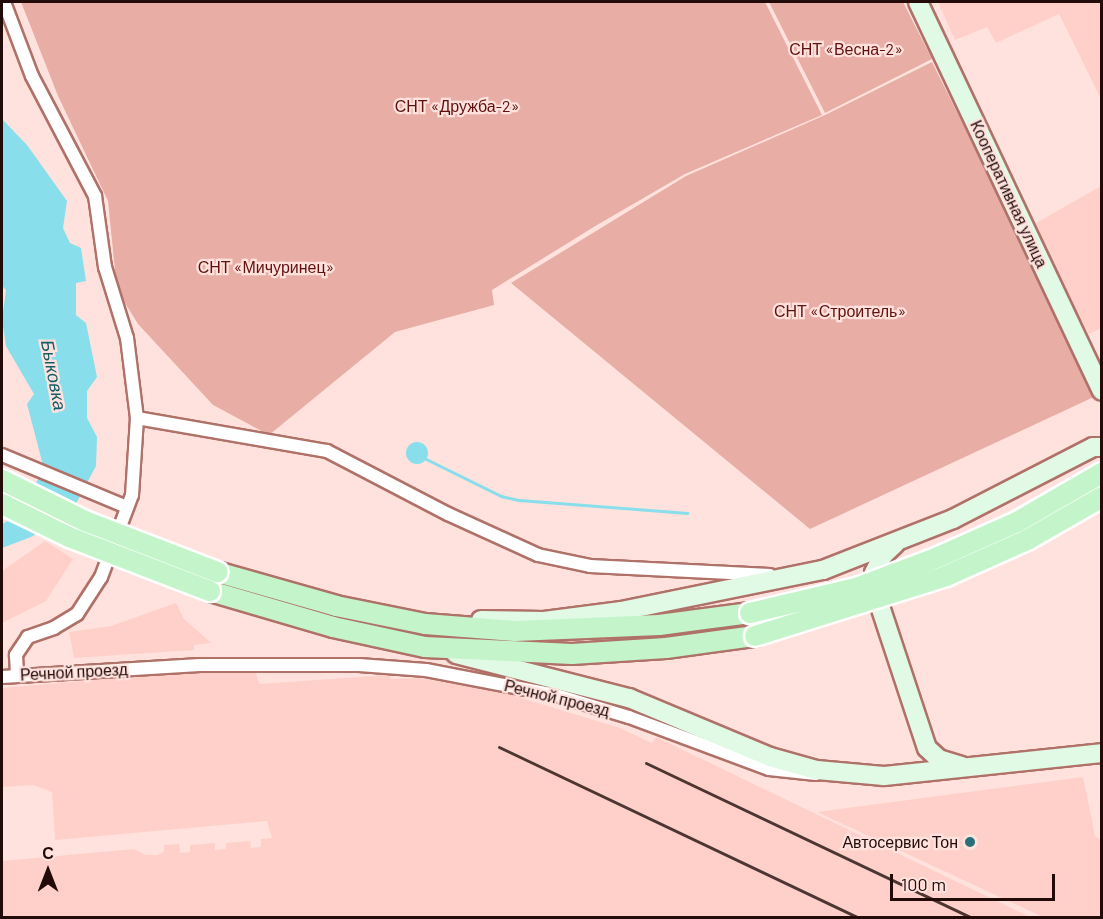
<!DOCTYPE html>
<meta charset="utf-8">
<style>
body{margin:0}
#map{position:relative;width:1103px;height:919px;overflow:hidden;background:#ffe2dd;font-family:Barlow,sans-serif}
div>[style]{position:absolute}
.built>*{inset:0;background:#ffd0c9}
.green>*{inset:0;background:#e8aea6}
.water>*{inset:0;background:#88deeb}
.round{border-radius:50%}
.stream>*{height:3px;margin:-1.5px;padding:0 1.5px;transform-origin:1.5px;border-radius:1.5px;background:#88deeb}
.roads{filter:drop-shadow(2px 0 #af7168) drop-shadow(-2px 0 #af7168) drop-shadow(0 2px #af7168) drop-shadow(0 -2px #af7168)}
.minor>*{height:12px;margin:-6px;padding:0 6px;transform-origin:6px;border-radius:6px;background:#fff}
.secondary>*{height:18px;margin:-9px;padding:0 9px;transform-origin:9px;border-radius:9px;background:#e1fae5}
.primary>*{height:20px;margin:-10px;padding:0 10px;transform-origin:10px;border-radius:10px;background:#c4f5ca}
.rail>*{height:3px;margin:-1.5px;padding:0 1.5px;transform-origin:1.5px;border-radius:1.5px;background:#4d3532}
.bridges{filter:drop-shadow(2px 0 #fff) drop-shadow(-2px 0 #fff) drop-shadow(0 2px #fff) drop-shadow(0 -2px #fff)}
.primary-bridge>*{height:20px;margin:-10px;padding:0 10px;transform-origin:10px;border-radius:10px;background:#c4f5ca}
.dots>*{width:16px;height:16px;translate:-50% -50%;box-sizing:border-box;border:3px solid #ffe2dd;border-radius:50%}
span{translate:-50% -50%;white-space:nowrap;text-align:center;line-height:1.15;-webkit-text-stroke:4.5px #ffe2dd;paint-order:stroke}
.park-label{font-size:16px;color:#62100d}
.street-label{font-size:16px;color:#220b09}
.poi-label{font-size:16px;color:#220b09}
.right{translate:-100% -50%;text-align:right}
.water-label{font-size:18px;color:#125c65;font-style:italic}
.frame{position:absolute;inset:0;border:3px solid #220b09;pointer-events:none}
.north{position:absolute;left:18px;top:841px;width:60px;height:60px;-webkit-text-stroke:4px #ffe2dd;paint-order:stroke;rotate:0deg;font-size:16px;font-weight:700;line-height:24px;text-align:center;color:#220b09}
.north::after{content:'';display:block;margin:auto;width:21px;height:27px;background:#220b09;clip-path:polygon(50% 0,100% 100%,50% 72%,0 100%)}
.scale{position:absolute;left:890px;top:874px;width:165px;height:27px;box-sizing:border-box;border:3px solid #220b09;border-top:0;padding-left:8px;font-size:18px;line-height:21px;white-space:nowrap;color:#220b09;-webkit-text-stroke:4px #ffe2dd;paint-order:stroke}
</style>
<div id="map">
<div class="built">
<div style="clip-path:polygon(938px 2px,1101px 2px,1101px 99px,1059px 14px,996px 43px,987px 27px,955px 40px)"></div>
<div style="clip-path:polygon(1101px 186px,1101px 328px,1089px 334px,1031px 226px)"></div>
<div style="clip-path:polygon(45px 541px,73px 559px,46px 601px,2px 623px,2px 571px)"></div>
<div style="clip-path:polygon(176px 603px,184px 619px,211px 643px,194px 645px,194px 650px,74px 658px,69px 632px,111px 626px)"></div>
<div style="clip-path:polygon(222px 669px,256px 673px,259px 684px,390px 675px,391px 679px,419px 678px,505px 693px,620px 728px,652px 743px,656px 737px,1030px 917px,2px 917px,2px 861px,134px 849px,146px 855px,157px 855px,164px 852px,164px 845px,179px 844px,180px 853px,190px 852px,190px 845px,215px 843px,215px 850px,226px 849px,226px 843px,250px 841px,251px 848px,261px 847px,261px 839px,272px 838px,267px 821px,55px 840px,52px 792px,33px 785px,2px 787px,2px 688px)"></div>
<div style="clip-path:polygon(1083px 777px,1095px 836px,1101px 840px,1101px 917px,1043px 917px,817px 812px)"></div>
</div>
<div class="green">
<div style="clip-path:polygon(21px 2px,765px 2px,822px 115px,685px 174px,597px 225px,492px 290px,494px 305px,395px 332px,269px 435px,213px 405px,138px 324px,117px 290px,108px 201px,58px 96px)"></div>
<div style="clip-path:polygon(769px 2px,903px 2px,932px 59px,825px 113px)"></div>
<div style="clip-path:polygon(932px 62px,1098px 395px,810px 529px,511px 283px,686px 176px,825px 115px)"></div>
</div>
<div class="water">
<div style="clip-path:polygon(2px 119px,27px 145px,67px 201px,63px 228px,70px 243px,81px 248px,86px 281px,76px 283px,76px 315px,86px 323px,97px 377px,87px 391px,87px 418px,97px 437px,96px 466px,71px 513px,31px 537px,2px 548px,2px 524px,17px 516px,44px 469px,27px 404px,34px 394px,6px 346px,2px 319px,6px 290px,2px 286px)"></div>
<div class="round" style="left:406px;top:442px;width:22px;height:22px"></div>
</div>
<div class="stream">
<div style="left:426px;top:459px;width:84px;rotate:26.3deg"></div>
<div style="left:501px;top:496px;width:18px;rotate:13deg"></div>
<div style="left:519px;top:500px;width:169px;rotate:4.4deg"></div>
</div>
<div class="roads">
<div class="minor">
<div style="left:4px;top:2px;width:79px;rotate:69.3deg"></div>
<div style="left:32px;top:76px;width:136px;rotate:62.3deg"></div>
<div style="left:95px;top:196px;width:72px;rotate:82deg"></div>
<div style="left:105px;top:267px;width:74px;rotate:72.8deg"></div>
<div style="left:127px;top:338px;width:81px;rotate:82.9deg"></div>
<div style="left:137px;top:418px;width:77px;rotate:93.7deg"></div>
<div style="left:132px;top:495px;width:88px;rotate:110.7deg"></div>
<div style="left:101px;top:577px;width:44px;rotate:123deg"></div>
<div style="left:77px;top:614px;width:27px;rotate:149deg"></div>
<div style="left:54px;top:628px;width:28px;rotate:161deg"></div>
<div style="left:28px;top:637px;width:22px;rotate:124deg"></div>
<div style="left:16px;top:655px;width:20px;rotate:87deg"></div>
<div style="left:137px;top:418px;width:193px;rotate:9.9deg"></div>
<div style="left:327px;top:451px;width:136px;rotate:27.5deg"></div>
<div style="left:448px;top:514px;width:99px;rotate:24.5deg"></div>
<div style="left:538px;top:555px;width:53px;rotate:11.9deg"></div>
<div style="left:590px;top:566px;width:180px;rotate:2.9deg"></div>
<div style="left:2px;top:455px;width:135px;rotate:22.6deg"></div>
<div style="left:2px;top:677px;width:198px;rotate:-3.5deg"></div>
<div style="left:200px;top:665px;width:159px"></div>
<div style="left:359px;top:665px;width:67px;rotate:4.3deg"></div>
<div style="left:426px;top:670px;width:132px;rotate:10.9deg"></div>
<div style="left:556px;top:695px;width:76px;rotate:16.8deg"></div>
<div style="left:629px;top:717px;width:149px;rotate:20.4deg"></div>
<div style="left:769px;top:769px;width:47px;rotate:6.1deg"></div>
</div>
<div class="secondary">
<div style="left:918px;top:2px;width:430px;rotate:64.7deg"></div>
<div style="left:895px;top:544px;width:16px;rotate:137deg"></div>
<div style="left:883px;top:555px;width:20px;rotate:117deg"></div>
<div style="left:874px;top:573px;width:18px;rotate:87deg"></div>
<div style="left:875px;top:591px;width:165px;rotate:71.7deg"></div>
<div style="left:927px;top:748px;width:16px;rotate:43deg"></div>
<div style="left:939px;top:759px;width:24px;rotate:17deg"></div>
<div style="left:481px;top:620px;width:63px;rotate:0.9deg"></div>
<div style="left:544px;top:621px;width:78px;rotate:-7.4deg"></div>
<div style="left:621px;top:611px;width:206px;rotate:-11.5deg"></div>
<div style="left:823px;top:570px;width:140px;rotate:-21.4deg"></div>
<div style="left:953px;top:519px;width:157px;rotate:-27.2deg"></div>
<div style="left:1093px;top:447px;width:9px"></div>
<div style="left:456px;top:654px;width:179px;rotate:14.3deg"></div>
<div style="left:629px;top:698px;width:153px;rotate:22.7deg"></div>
<div style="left:770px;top:757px;width:49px;rotate:15.5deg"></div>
<div style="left:817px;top:770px;width:67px;rotate:5.1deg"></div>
<div style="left:884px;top:776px;width:219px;rotate:-6deg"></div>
</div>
<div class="primary">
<div style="left:217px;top:572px;width:124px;rotate:15.9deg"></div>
<div style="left:336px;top:606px;width:91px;rotate:11.4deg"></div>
<div style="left:425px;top:624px;width:90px;rotate:4.4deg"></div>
<div style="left:515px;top:631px;width:144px;rotate:-2.4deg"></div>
<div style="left:659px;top:625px;width:92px;rotate:-7.5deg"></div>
<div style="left:210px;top:591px;width:128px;rotate:16.3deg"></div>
<div style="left:333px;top:627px;width:94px;rotate:12.3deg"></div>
<div style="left:425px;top:647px;width:147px;rotate:2.7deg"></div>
<div style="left:572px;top:654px;width:94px;rotate:-3.7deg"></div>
<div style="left:666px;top:648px;width:90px;rotate:-7.7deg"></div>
</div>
</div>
<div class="rail">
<div style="left:499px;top:747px;width:399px;rotate:25.4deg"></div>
<div style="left:646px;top:763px;width:362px;rotate:25.4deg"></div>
</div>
<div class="bridges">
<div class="primary-bridge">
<div style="left:2px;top:480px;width:93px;rotate:26.3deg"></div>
<div style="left:85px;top:521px;width:142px;rotate:21.1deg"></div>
<div style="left:2px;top:504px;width:75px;rotate:26.2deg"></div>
<div style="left:69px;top:537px;width:151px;rotate:21deg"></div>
<div style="left:750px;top:613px;width:109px;rotate:-13.3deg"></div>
<div style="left:856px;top:588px;width:85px;rotate:-20.6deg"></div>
<div style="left:936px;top:558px;width:89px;rotate:-24deg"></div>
<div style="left:1017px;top:522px;width:98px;rotate:-30deg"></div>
<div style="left:755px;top:636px;width:200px;rotate:-17.4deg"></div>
<div style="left:946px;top:576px;width:89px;rotate:-24deg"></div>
<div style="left:1027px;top:540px;width:86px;rotate:-29.8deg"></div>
</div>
</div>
<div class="dots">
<div style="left:970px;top:842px;background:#27707a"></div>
</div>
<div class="park-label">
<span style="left:846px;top:49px">СНТ «Весна-2»</span>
<span style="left:457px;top:106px">СНТ «Дружба-2»</span>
<span style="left:266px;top:267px">СНТ «Мичуринец»</span>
<span style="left:840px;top:311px">СНТ «Строитель»</span>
</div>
<div class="street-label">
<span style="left:1009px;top:194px;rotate:65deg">Кооперативная улица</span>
<span style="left:74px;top:672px;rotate:-3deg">Речной проезд</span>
<span style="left:557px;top:698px;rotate:14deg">Речной проезд</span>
</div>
<div class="poi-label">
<span class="right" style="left:958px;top:842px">Автосервис Тон</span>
</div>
<div class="water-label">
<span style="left:54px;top:375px;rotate:79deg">Быковка</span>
</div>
<div class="frame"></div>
<div class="north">С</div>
<div class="scale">100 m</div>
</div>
